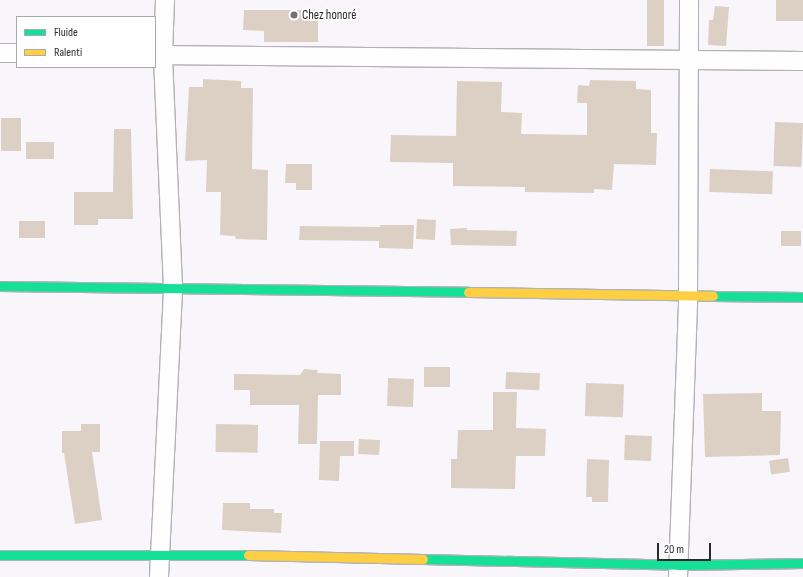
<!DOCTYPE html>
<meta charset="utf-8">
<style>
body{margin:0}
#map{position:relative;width:803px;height:577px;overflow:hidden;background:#f8f6fa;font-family:"Sofia Sans Condensed",sans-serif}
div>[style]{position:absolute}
.building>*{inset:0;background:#dcd0c5;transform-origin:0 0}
.roads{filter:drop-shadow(1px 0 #b3b1b5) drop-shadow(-1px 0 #b3b1b5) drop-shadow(0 1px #b3b1b5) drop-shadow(0 -1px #b3b1b5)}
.street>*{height:18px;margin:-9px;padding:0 9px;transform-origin:9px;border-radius:9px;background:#fefefe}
.fast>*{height:9px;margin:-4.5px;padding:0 4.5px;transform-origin:4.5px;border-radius:4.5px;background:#16e098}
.slow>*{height:9px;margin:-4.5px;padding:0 4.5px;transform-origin:4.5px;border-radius:4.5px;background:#ffcf43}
.dots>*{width:11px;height:11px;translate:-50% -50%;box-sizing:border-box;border:2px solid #fff;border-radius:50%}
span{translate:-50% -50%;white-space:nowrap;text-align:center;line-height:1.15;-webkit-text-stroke:3.5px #fff;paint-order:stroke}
.poi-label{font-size:13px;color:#2a292c}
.left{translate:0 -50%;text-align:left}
.legend{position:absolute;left:16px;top:16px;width:140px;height:52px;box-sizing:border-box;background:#fff;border:1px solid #aaa9ab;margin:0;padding:5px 7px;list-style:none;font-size:12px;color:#2a292c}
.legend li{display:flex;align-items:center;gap:8px;height:20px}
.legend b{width:20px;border:1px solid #aaa9ab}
.scale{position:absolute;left:657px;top:543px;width:54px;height:18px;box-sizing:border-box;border:2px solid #2a292c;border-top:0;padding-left:5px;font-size:12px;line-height:14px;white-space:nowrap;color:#2a292c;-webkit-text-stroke:3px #fff;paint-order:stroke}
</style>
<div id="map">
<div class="building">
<div style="left:647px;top:0;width:17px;height:46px"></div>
<div style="left:776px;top:0;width:27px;height:21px"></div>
<div style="clip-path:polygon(715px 6px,729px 7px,726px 46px,708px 45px,709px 20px,713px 20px)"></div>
<div style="clip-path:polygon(244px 10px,318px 10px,318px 42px,264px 42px,264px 31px,243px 30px)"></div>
<div style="clip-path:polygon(203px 79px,241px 81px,241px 88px,253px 88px,252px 169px,268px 170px,267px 240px,236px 239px,235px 236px,220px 235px,221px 192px,206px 192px,207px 160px,185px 161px,189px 87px,203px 87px)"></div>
<div style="clip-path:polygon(590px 80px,636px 81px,636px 89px,651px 90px,651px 133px,657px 133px,656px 165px,614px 164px,612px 190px,594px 189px,594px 193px,525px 192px,525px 187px,453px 186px,453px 163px,390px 162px,391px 135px,456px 136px,457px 81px,502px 82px,501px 112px,522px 113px,521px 134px,587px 135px,587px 103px,577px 103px,578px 85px,589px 86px)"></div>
<div style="left:1px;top:118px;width:20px;height:33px"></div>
<div style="left:775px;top:122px;width:28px;height:44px;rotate:2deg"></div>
<div style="clip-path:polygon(114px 129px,131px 129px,133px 219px,98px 219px,98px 225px,74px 225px,74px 192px,113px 192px)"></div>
<div style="left:54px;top:142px;width:17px;height:28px;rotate:90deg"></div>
<div style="clip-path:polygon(286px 164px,312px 164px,312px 190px,296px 190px,296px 183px,285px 183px)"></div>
<div style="left:710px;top:169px;width:63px;height:23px;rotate:2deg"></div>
<div style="left:417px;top:219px;width:19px;height:20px;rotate:3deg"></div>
<div style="left:19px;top:221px;width:26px;height:17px"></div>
<div style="clip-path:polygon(380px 225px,414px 225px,413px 249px,379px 248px,379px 241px,299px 240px,300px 226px,380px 227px)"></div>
<div style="clip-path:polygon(467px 228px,467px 230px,517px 231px,516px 246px,451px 245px,450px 229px)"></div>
<div style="left:781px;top:231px;width:20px;height:15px"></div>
<div style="left:424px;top:367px;width:26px;height:20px"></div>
<div style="clip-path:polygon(304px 369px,318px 370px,317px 373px,341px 374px,341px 395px,318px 395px,317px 444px,298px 444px,299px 405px,250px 405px,250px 390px,234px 390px,234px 374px,300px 375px)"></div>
<div style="left:506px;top:372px;width:34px;height:17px;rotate:2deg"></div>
<div style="left:388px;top:378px;width:26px;height:28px;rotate:2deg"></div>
<div style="left:586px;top:383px;width:38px;height:33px;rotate:2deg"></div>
<div style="clip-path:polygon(493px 392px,517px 392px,516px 428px,546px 429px,545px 456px,516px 456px,515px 489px,451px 488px,451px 459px,457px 459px,458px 430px,493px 430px)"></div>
<div style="clip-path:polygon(762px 393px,762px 411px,781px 411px,780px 455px,705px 457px,703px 394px)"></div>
<div style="clip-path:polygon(81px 424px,100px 424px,100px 452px,92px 452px,102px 520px,75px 524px,64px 453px,62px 453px,62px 431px,81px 431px)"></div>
<div style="left:216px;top:424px;width:42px;height:28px;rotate:1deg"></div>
<div style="left:625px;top:435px;width:27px;height:25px;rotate:2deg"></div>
<div style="left:359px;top:439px;width:21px;height:15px;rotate:3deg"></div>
<div style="clip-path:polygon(320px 441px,354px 441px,354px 456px,340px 456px,339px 481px,319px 480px)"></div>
<div style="left:788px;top:458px;width:14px;height:19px;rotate:82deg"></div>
<div style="clip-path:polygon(587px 459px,609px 460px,608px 502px,592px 502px,592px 497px,586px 497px)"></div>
<div style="clip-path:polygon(223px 503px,250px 503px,250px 509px,274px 509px,274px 513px,282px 513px,281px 533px,222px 530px)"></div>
</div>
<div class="roads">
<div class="street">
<div style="left:0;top:53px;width:17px"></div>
<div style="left:155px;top:55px;width:648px;rotate:0.53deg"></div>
<div style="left:159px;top:577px;width:290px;rotate:-87.2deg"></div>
<div style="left:173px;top:287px;width:232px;rotate:-92.5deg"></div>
<div style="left:163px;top:55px;width:55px;rotate:-87.9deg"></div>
<div style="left:678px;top:577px;width:279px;rotate:-87.9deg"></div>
<div style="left:688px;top:298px;width:298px;rotate:-89.8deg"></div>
</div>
<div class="fast">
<div style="left:0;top:286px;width:468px;rotate:0.7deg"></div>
<div style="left:713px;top:296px;width:90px;rotate:0.6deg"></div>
<div style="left:0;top:555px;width:248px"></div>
<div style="left:423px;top:559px;width:256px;rotate:1.3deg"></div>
<div style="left:679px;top:565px;width:124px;rotate:-0.9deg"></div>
</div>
<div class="slow">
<div style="left:468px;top:292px;width:245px;rotate:0.9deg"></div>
<div style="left:248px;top:555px;width:175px;rotate:1.3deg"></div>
</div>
</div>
<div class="dots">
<div style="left:294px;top:15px;background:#727174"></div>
</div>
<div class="poi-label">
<span class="left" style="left:302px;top:15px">Chez honoré</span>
</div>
<ul class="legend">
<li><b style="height:5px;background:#16e098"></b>Fluide</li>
<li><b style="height:5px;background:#ffcf43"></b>Ralenti</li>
</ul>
<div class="scale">20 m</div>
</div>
